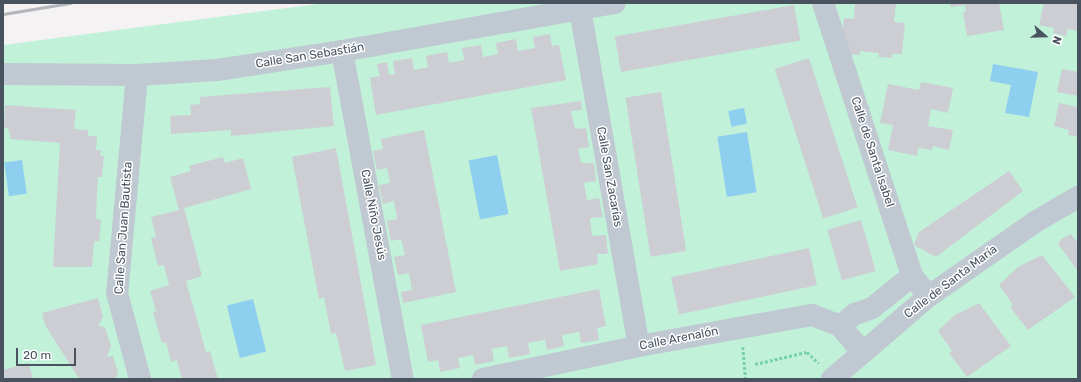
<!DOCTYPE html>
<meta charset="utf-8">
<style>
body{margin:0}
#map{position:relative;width:1081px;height:382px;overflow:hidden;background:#f4f2f2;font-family:Rubik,sans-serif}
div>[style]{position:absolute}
.green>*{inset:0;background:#c1f1d9}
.water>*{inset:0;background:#8ecfef;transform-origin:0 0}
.building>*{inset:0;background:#ccced4;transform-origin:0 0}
.path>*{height:2.5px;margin-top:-1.25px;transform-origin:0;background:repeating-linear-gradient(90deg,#78d0af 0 3px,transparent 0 5px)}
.minor>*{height:22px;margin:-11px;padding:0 11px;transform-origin:11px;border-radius:11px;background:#c0c8d1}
.rail>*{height:3px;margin:-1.5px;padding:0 1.5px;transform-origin:1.5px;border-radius:1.5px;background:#b4b6bc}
span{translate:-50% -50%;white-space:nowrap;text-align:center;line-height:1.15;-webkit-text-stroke:3px #fff;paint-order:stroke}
.street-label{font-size:12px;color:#495360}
.frame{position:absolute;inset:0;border:4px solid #495360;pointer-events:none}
.north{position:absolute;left:1025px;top:16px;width:40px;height:40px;-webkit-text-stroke:3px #fff;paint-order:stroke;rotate:110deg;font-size:11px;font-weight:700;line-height:16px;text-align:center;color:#495360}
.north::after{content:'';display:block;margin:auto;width:14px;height:18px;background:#495360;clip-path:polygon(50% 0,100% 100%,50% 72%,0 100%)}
.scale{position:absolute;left:16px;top:348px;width:60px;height:18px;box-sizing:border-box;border:2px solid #495360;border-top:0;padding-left:5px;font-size:12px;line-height:14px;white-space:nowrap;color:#495360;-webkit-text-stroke:3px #fff;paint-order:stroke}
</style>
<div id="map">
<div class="green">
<div style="clip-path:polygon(326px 3px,1078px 3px,1078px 379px,3px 379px,3px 45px)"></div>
</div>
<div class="water">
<div style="clip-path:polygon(993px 64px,1038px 72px,1029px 117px,1005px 113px,1011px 85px,990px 81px)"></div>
<div style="left:744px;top:108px;width:16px;height:16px;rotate:79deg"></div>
<div style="left:747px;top:132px;width:61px;height:30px;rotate:81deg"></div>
<div style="left:497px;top:155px;width:60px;height:29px;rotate:79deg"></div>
<div style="left:22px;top:160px;width:34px;height:18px;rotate:82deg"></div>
<div style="left:253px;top:299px;width:54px;height:27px;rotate:76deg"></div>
</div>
<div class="building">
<div style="clip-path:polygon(855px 3px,896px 3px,894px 22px,905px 23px,902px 54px,892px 54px,892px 58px,878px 57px,879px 53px,860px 51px,860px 55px,847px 54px,840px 50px,844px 18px,854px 19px)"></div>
<div style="clip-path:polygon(950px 3px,999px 3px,1004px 30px,967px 36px,963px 12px,966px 11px,965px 5px,951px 7px)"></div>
<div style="clip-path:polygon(1044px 3px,1078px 3px,1078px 31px,1068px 29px,1066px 36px,1053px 33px,1054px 28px,1039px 25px)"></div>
<div style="left:794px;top:5px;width:36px;height:182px;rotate:80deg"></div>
<div style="clip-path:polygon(550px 34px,552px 46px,559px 45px,566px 80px,376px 115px,370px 78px,380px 76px,377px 64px,387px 62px,389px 75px,395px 74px,393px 61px,412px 58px,414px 70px,428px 67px,426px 56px,447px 52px,449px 63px,464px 60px,462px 48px,481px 45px,483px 57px,498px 54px,496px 43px,516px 39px,518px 51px,535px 48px,533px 37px)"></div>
<div style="left:809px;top:58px;width:157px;height:36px;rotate:72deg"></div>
<div style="clip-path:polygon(1062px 69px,1078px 72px,1078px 96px,1057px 92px)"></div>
<div style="clip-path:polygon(921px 82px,953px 88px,948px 113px,931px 109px,928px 126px,953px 130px,949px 150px,933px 146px,932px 150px,918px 148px,917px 156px,888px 150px,893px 125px,880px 123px,888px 84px,919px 90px)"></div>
<div style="clip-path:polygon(330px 87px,334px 126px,231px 136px,231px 130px,171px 134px,170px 116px,191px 115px,190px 105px,200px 104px,200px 97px)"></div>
<div style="left:661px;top:92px;width:161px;height:36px;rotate:81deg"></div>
<div style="clip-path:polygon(581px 101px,582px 110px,571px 111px,575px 129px,586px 128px,589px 147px,578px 149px,581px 163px,594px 163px,596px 181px,584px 183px,587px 200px,599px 198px,603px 217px,590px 218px,592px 236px,606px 235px,608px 254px,597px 254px,598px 264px,560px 271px,531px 108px)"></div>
<div style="clip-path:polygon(1059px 103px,1078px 107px,1078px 137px,1068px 135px,1069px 130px,1054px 126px)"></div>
<div style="clip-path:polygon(5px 105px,76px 110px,74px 129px,88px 130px,88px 136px,97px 136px,96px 150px,101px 150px,100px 156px,104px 156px,102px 177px,98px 177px,97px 193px,96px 219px,101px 220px,99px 241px,94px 241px,92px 267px,53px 267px,60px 143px,11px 139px,8px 128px,4px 128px)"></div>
<div style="clip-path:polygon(424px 130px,456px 292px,403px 303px,401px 292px,412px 290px,409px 273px,398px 275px,394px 257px,405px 255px,401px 239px,391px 241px,387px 221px,397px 219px,394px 201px,383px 204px,379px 185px,390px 183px,387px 168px,377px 170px,373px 151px,383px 149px,381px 139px)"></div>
<div style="clip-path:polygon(336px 148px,376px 365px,345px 371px,336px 333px,331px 334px,324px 297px,319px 299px,292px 157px)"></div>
<div style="clip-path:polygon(223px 157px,225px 163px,243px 158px,251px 189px,184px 208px,202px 276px,186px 281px,206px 352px,210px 351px,218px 379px,182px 379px,177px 360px,171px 362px,166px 342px,162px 343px,153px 312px,156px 311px,150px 291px,169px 285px,164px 265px,158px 266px,151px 238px,156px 237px,151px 217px,179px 210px,170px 177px,191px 171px,189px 166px)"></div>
<div style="clip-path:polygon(1009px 171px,1023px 191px,936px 257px,914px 245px,919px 232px)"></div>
<div style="left:861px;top:220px;width:53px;height:35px;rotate:74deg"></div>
<div style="clip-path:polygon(1071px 234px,1078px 243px,1078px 271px,1058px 244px,1061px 239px)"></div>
<div style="left:809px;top:248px;width:38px;height:141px;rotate:78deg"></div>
<div style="clip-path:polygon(1042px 255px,1075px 297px,1028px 330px,1010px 307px,1013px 305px,999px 285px,1018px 267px)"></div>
<div style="clip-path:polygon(599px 289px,606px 326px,597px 328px,599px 340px,581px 343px,579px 332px,562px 335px,564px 346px,547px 350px,545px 340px,528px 343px,530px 354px,509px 358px,507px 346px,492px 349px,494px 361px,475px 365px,473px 355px,458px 358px,460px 368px,440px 372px,438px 360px,428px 362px,421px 325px)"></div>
<div style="clip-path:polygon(98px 298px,103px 317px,98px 326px,105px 327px,111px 346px,107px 357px,113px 356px,118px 373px,116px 379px,79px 379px,45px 325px,42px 313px)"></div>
<div style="clip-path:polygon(979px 303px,1011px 346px,967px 377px,949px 353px,952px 351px,938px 331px,955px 315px)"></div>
<div style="clip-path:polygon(29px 363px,33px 379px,3px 379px,3px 370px)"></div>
</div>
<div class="path">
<div style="left:743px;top:347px;width:32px;rotate:85deg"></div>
<div style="left:755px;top:364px;width:53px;rotate:-13deg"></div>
<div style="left:807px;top:352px;width:16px;rotate:43deg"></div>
</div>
<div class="minor">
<div style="left:823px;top:3px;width:287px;rotate:71.9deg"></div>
<div style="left:912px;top:276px;width:26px;rotate:50deg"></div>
<div style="left:580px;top:9px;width:342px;rotate:80.1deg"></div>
<div style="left:342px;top:51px;width:334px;rotate:79.5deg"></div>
<div style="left:3px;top:74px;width:134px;rotate:0.4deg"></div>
<div style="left:137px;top:75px;width:80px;rotate:-3.6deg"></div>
<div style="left:217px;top:70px;width:126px;rotate:-8.6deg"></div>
<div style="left:342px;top:51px;width:277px;rotate:-10deg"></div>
<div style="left:137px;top:75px;width:219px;rotate:95.2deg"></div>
<div style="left:117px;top:293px;width:89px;rotate:75deg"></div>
<div style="left:840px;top:326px;width:19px;rotate:-39deg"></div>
<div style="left:855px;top:314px;width:18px;rotate:-19deg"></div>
<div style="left:872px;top:308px;width:51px;rotate:-38.7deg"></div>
<div style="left:483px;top:379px;width:159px;rotate:-11.9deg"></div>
<div style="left:639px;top:346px;width:176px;rotate:-10.2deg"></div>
<div style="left:812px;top:315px;width:30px;rotate:21deg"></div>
<div style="left:840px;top:326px;width:35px;rotate:49deg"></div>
<div style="left:832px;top:379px;width:128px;rotate:-40.6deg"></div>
<div style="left:929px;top:296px;width:129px;rotate:-34.9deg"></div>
<div style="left:1035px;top:222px;width:50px;rotate:-30.2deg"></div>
</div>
<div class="rail">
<div style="left:3px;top:14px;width:68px;rotate:-9.3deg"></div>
</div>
<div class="street-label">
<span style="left:310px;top:56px;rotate:-9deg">Calle San Sebastián</span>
<span style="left:872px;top:152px;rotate:72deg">Calle de Santa Isabel</span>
<span style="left:609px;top:177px;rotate:80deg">Calle San Zacarías</span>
<span style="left:373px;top:215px;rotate:79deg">Calle Niño Jesús</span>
<span style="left:124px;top:228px;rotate:-86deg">Calle San Juan Bautista</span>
<span style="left:951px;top:282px;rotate:-37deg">Calle de Santa María</span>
<span style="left:679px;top:339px;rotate:-11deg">Calle Arenalón</span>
</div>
<div class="frame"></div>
<div class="north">N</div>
<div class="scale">20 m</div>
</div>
